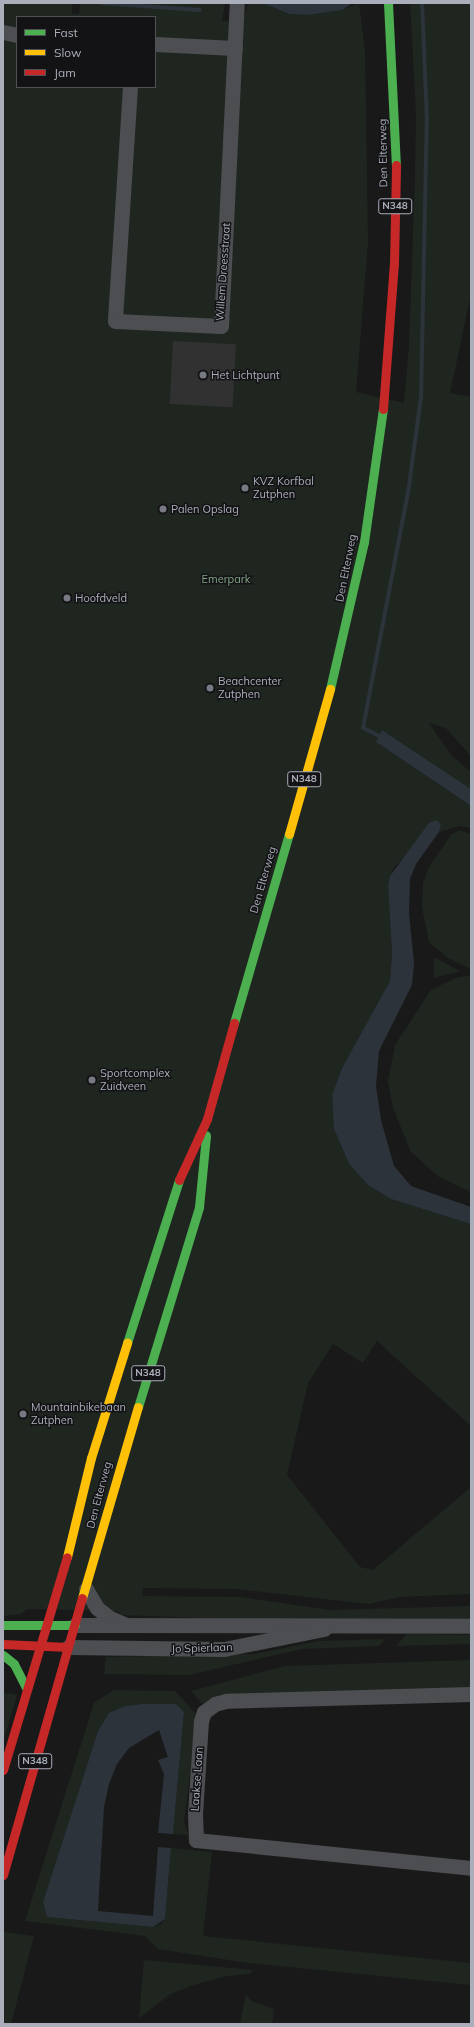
<!DOCTYPE html>
<style>
body{margin:0}
#map{position:relative;width:474px;height:2027px;overflow:hidden;background:#191919;font-family:Mulish,sans-serif}
div>[style]{position:absolute}
.green>*{inset:0;background:#1f2620}
.water>*{inset:0;background:#2c333b}
.stream>*{height:4px;margin:-2px;padding:0 2px;transform-origin:2px;border-radius:2px;background:#2c333b}
.building>*{inset:0;background:#313131;transform-origin:0 0}
.street>*{height:15px;margin:-7.5px;padding:0 7.5px;transform-origin:7.5px;border-radius:7.5px;background:#4d4e52}
.fast>*{height:9px;margin:-4.5px;padding:0 4.5px;transform-origin:4.5px;border-radius:4.5px;background:#4caf50}
.slow>*{height:9px;margin:-4.5px;padding:0 4.5px;transform-origin:4.5px;border-radius:4.5px;background:#ffc107}
.jam>*{height:9px;margin:-4.5px;padding:0 4.5px;transform-origin:4.5px;border-radius:4.5px;background:#c62828}
.dots>*{width:11px;height:11px;translate:-50% -50%;box-sizing:border-box;border:2px solid #131315;border-radius:50%}
span{translate:-50% -50%;white-space:nowrap;text-align:center;line-height:1.15;-webkit-text-stroke:3px #131315;paint-order:stroke}
.shield-label span{padding:1px 3px;background:#131315;border:1px solid;border-radius:3px;-webkit-text-stroke-width:0}
.shield-label{font-size:10px;color:#aaaeba;font-weight:700}
.street-label{font-size:11px;color:#aaaeba}
.poi-label{font-size:11px;color:#aaaeba}
.left{translate:0 -50%;text-align:left}
.park-label{font-size:11px;color:#81a486}
.frame{position:absolute;inset:0;border:4px solid #aaaeba;pointer-events:none}
.legend{position:absolute;left:16px;top:16px;width:140px;height:72px;box-sizing:border-box;background:#131315;border:1px solid #4f5157;margin:0;padding:5px 7px;list-style:none;font-size:12px;color:#aaaeba}
.legend li{display:flex;align-items:center;gap:8px;height:20px}
.legend b{width:20px;border:1px solid #4f5157}
</style>
<div id="map">
<div class="green">
<div style="clip-path:polygon(evenodd,3px 3px,72px 3px,72px 14px,79px 14px,80px 3px,225px 3px,222px 21px,243px 22px,248px 3px,263px 3px,289px 14px,308px 15px,342px 10px,359px 3px,365px 50px,368px 242px,356px 392px,404px 403px,409px 345px,415px 177px,416px 114px,410px 3px,471px 3px,471px 294px,450px 393px,471px 397px,471px 756px,446px 728px,429px 723px,451px 755px,471px 772px,471px 789px,387px 733px,377px 743px,471px 806px,471px 828px,459px 826px,439px 832px,441px 825px,437px 820px,393px 869px,388px 886px,392px 952px,390px 981px,342px 1068px,332px 1095px,334px 1129px,349px 1164px,368px 1185px,391px 1199px,471px 1224px,471px 1426px,377px 1341px,363px 1363px,333px 1344px,308px 1383px,287px 1475px,360px 1567px,373px 1570px,471px 1487px,471px 1594px,400px 1597px,368px 1604px,236px 1589px,143px 1588px,142px 1596px,241px 1597px,330px 1610px,471px 1606px,471px 1619px,231px 1619px,122px 1615px,117px 1611px,27px 1609px,21px 1614px,3px 1616px,3px 3px,17px 17px,155px 17px,155px 87px,17px 87px,17px 17px)"></div>
<div style="clip-path:polygon(460px 830px,471px 834px,471px 969px,448px 958px,429px 942px,422px 907px,423px 883px,429px 867px,451px 835px)"></div>
<div style="clip-path:polygon(434px 957px,460px 971px,434px 978px)"></div>
<div style="clip-path:polygon(471px 975px,471px 1192px,439px 1177px,411px 1152px,393px 1108px,388px 1081px,395px 1045px,431px 990px,455px 978px)"></div>
<div style="clip-path:polygon(407px 1634px,471px 1635px,471px 1644px,396px 1646px)"></div>
<div style="clip-path:polygon(385px 1639px,379px 1646px,302px 1649px,189px 1675px,104px 1674px,106px 1657px,255px 1654px,318px 1641px)"></div>
<div style="clip-path:polygon(471px 1660px,471px 1688px,204px 1706px,191px 1691px,285px 1666px)"></div>
<div style="clip-path:polygon(114px 1690px,175px 1691px,198px 1716px,184px 1821px,188px 1835px,173px 1834px,184px 1712px,176px 1704px,142px 1704px,125px 1706px,109px 1713px,98px 1731px,43px 1902px,47px 1917px,153px 1927px,161px 1924px,165px 1919px,171px 1848px,212px 1852px,203px 1936px,471px 1963px,471px 1985px,248px 1963px,158px 1949px,145px 1936px,25px 1921px,94px 1703px)"></div>
<div style="clip-path:polygon(3px 1692px,17px 1695px,3px 1742px)"></div>
<div style="clip-path:polygon(4px 1932px,34px 1936px,11px 2024px,3px 2024px)"></div>
<div style="clip-path:polygon(144px 1960px,253px 1970px,249px 1974px,226px 1976px,190px 1986px,169px 1995px,139px 2018px)"></div>
<div style="clip-path:polygon(246px 1994px,251px 2001px,274px 2009px,272px 2024px,240px 2024px)"></div>
</div>
<div class="water">
<div style="clip-path:polygon(263px 3px,353px 3px,342px 10px,308px 15px,289px 14px)"></div>
<div style="clip-path:polygon(382px 730px,471px 789px,471px 806px,376px 742px)"></div>
<div style="clip-path:polygon(437px 820px,441px 825px,439px 832px,416px 864px,410px 879px,409px 913px,414px 963px,412px 985px,379px 1051px,376px 1086px,381px 1120px,394px 1166px,411px 1186px,471px 1207px,471px 1224px,391px 1199px,368px 1185px,349px 1164px,334px 1129px,332px 1095px,342px 1068px,390px 981px,392px 952px,388px 886px,390px 876px,429px 823px)"></div>
<div style="clip-path:polygon(142px 1704px,176px 1704px,184px 1712px,173px 1834px,158px 1833px,164px 1774px,158px 1760px,168px 1757px,159px 1730px,129px 1748px,117px 1764px,109px 1784px,104px 1807px,98px 1911px,153px 1916px,158px 1847px,171px 1848px,165px 1919px,153px 1927px,47px 1917px,43px 1902px,98px 1731px,109px 1713px,125px 1706px)"></div>
</div>
<div class="stream">
<div style="left:101px;top:3px;width:99px;rotate:4deg"></div>
<div style="left:379px;top:736px;width:18px;rotate:-153deg"></div>
<div style="left:363px;top:728px;width:246px;rotate:-79.2deg"></div>
<div style="left:409px;top:486px;width:90px;rotate:-82.3deg"></div>
<div style="left:421px;top:397px;width:277px;rotate:-88.8deg"></div>
<div style="left:427px;top:120px;width:117px;rotate:-92.4deg"></div>
</div>
<div class="building">
<div style="left:173px;top:341px;width:63px;height:63px;rotate:3deg"></div>
</div>
<div class="street">
<div style="left:3px;top:32px;width:14px;rotate:12deg"></div>
<div style="left:155px;top:44px;width:80px;rotate:2.9deg"></div>
<div style="left:130px;top:87px;width:234px;rotate:93.7deg"></div>
<div style="left:115px;top:321px;width:106px;rotate:2.7deg"></div>
<div style="left:221px;top:326px;width:323px;rotate:-87.2deg"></div>
<div style="left:86px;top:1589px;width:22px;rotate:60deg"></div>
<div style="left:97px;top:1608px;width:16px;rotate:38deg"></div>
<div style="left:110px;top:1618px;width:15px;rotate:23deg"></div>
<div style="left:75px;top:1625px;width:396px;rotate:0.1deg"></div>
<div style="left:68px;top:1647px;width:156px;rotate:0.7deg"></div>
<div style="left:224px;top:1649px;width:102px;rotate:-11.3deg"></div>
<div style="left:471px;top:1694px;width:245px;rotate:178.4deg"></div>
<div style="left:226px;top:1701px;width:11px;rotate:165deg"></div>
<div style="left:215px;top:1704px;width:14px;rotate:144deg"></div>
<div style="left:204px;top:1712px;width:9px;rotate:108deg"></div>
<div style="left:201px;top:1721px;width:92px;rotate:93.7deg"></div>
<div style="left:195px;top:1813px;width:27px;rotate:88deg"></div>
<div style="left:196px;top:1840px;width:276px;rotate:5.8deg"></div>
</div>
<div class="fast">
<div style="left:388px;top:3px;width:162px;rotate:87.2deg"></div>
<div style="left:330px;top:689px;width:151px;rotate:-77deg"></div>
<div style="left:364px;top:542px;width:134px;rotate:-81.9deg"></div>
<div style="left:234px;top:1023px;width:197px;rotate:-73.8deg"></div>
<div style="left:127px;top:1343px;width:171px;rotate:-72.3deg"></div>
<div style="left:138px;top:1407px;width:209px;rotate:-73deg"></div>
<div style="left:199px;top:1207px;width:72px;rotate:-84.4deg"></div>
<div style="left:3px;top:1625px;width:72px"></div>
<div style="left:3px;top:1655px;width:14px;rotate:39deg"></div>
<div style="left:14px;top:1664px;width:27px;rotate:63deg"></div>
</div>
<div class="slow">
<div style="left:289px;top:834px;width:151px;rotate:-74.2deg"></div>
<div style="left:67px;top:1557px;width:102px;rotate:-76.4deg"></div>
<div style="left:91px;top:1458px;width:121px;rotate:-72.6deg"></div>
<div style="left:82px;top:1598px;width:199px;rotate:-73.7deg"></div>
</div>
<div class="jam">
<div style="left:383px;top:409px;width:145px;rotate:-85.7deg"></div>
<div style="left:394px;top:264px;width:99px;rotate:-88.8deg"></div>
<div style="left:179px;top:1180px;width:67px;rotate:-65.3deg"></div>
<div style="left:207px;top:1119px;width:100px;rotate:-74.3deg"></div>
<div style="left:3px;top:1644px;width:65px;rotate:2.6deg"></div>
<div style="left:3px;top:1770px;width:222px;rotate:-73.3deg"></div>
<div style="left:3px;top:1875px;width:288px;rotate:-74.1deg"></div>
</div>
<div class="dots">
<div style="left:203px;top:375px;background:#777a82"></div>
<div style="left:245px;top:488px;background:#777a82"></div>
<div style="left:163px;top:509px;background:#777a82"></div>
<div style="left:67px;top:598px;background:#777a82"></div>
<div style="left:210px;top:688px;background:#777a82"></div>
<div style="left:92px;top:1080px;background:#777a82"></div>
<div style="left:23px;top:1414px;background:#777a82"></div>
</div>
<div class="shield-label">
<span style="left:395px;top:206px">N348</span>
<span style="left:304px;top:779px">N348</span>
<span style="left:148px;top:1373px">N348</span>
<span style="left:35px;top:1761px">N348</span>
</div>
<div class="street-label">
<span style="left:383px;top:153px;rotate:-91deg">Den Elterweg</span>
<span style="left:223px;top:272px;rotate:-86deg">Willem Dreesstraat</span>
<span style="left:346px;top:568px;rotate:-79deg">Den Elterweg</span>
<span style="left:263px;top:880px;rotate:-74deg">Den Elterweg</span>
<span style="left:99px;top:1495px;rotate:-75deg">Den Elterweg</span>
<span style="left:202px;top:1648px;rotate:-2deg">Jo Spierlaan</span>
<span style="left:197px;top:1779px;rotate:-86deg">Laakse Laan</span>
</div>
<div class="poi-label">
<span class="left" style="left:211px;top:375px">Het Lichtpunt</span>
<span class="left" style="left:253px;top:488px">KVZ Korfbal<br>Zutphen</span>
<span class="left" style="left:171px;top:509px">Palen Opslag</span>
<span class="left" style="left:75px;top:598px">Hoofdveld</span>
<span class="left" style="left:218px;top:688px">Beachcenter<br>Zutphen</span>
<span class="left" style="left:100px;top:1080px">Sportcomplex<br>Zuidveen</span>
<span class="left" style="left:31px;top:1414px">Mountainbikebaan<br>Zutphen</span>
</div>
<div class="park-label">
<span style="left:226px;top:579px">Emerpark</span>
</div>
<div class="frame"></div>
<ul class="legend">
<li><b style="height:5px;background:#4caf50"></b>Fast</li>
<li><b style="height:5px;background:#ffc107"></b>Slow</li>
<li><b style="height:5px;background:#c62828"></b>Jam</li>
</ul>
</div>
